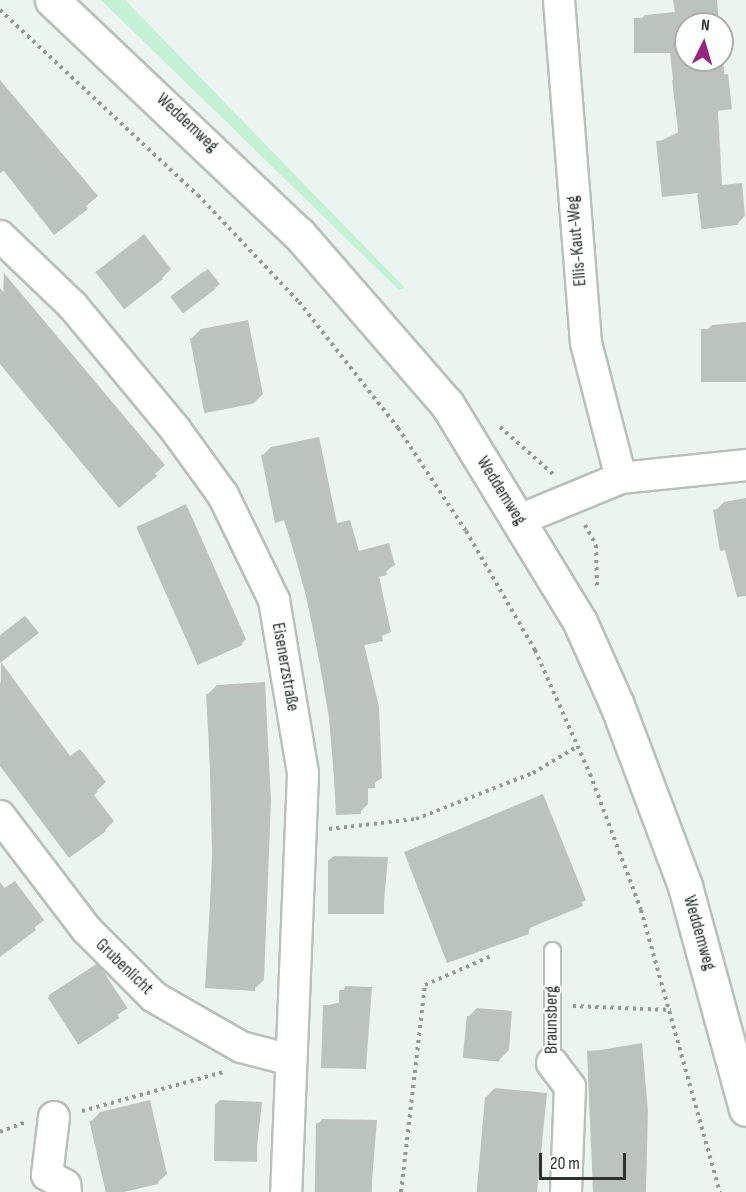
<!DOCTYPE html>
<meta charset="utf-8">
<style>
body{margin:0}
#map{position:relative;width:746px;height:1192px;overflow:hidden;background:#ebf4ee;font-family:"Sofia Sans Condensed",sans-serif}
div>[style]{position:absolute}
.green>*{inset:0;background:#c4f0d5}
.shadow>*{inset:0;background:#0003;transform-origin:0 0}
.building>*{inset:0;background:#bbc3be;transform-origin:0 0}
.path>*{height:4px;margin-top:-2px;transform-origin:0;background:repeating-linear-gradient(90deg,#929994 0 3px,transparent 0 7.5px)}
.roads{filter:drop-shadow(2px 0 #b7c0bb) drop-shadow(-2px 0 #b7c0bb) drop-shadow(0 2px #b7c0bb) drop-shadow(0 -2px #b7c0bb)}
.service>*{height:15px;margin:-7.5px;padding:0 7.5px;transform-origin:7.5px;border-radius:7.5px;background:#fff}
.minor>*{height:30px;margin:-15px;padding:0 15px;transform-origin:15px;border-radius:15px;background:#fff}
.secondary>*{height:33px;margin:-16.5px;padding:0 16.5px;transform-origin:16.5px;border-radius:16.5px;background:#fff}
span{translate:-50% -50%;white-space:nowrap;text-align:center;line-height:1.15;-webkit-text-stroke:4.5px #fdfffe;paint-order:stroke}
.street-label{font-size:18px;color:#2e322f}
.north{position:absolute;left:674px;top:12px;width:60px;height:60px;box-sizing:border-box;background:#fdfffe;border:2px solid #aaadab;border-radius:50%;rotate:5deg;font-size:16px;font-weight:700;line-height:24px;text-align:center;color:#2e322f}
.north::after{content:'';display:block;margin:auto;width:21px;height:27px;background:#99247f;clip-path:polygon(50% 0,100% 100%,50% 72%,0 100%)}
.scale{position:absolute;left:539px;top:1153px;width:87px;height:27px;box-sizing:border-box;border:3px solid #2e322f;border-top:0;padding-left:8px;font-size:18px;line-height:21px;white-space:nowrap;color:#2e322f;-webkit-text-stroke:4px #fdfffe;paint-order:stroke}
</style>
<div id="map">
<div class="green">
<div style="clip-path:polygon(101px 0,125px 0,405px 288px,399px 290px)"></div>
</div>
<div class="shadow">
<div style="clip-path:polygon(673px 0,717px 0,719px 24px,686px 24px,686px 60px,722px 60px,722px 51px,727px 101px,718px 110px,722px 185px,742px 183px,745px 216px,737px 224px,698px 194px,658px 142px,679px 132px,670px 53px,636px 23px,645px 15px,675px 12px)"></div>
<div style="clip-path:polygon(0 80px,98px 196px,55px 233px,5px 170px,0 173px)"></div>
<div style="clip-path:polygon(144px 234px,171px 269px,162px 278px,98px 273px)"></div>
<div style="clip-path:polygon(208px 269px,220px 284px,185px 312px,177px 293px)"></div>
<div style="clip-path:polygon(4px 273px,165px 465px,119px 506px,0 363px)"></div>
<div style="clip-path:polygon(248px 320px,263px 394px,254px 403px,192px 338px,201px 329px)"></div>
<div style="clip-path:polygon(746px 322px,746px 381px,703px 334px,712px 325px)"></div>
<div style="clip-path:polygon(319px 437px,337px 523px,350px 520px,359px 551px,389px 543px,395px 565px,379px 576px,391px 632px,364px 644px,379px 707px,382px 778px,368px 787px,368px 804px,360px 812px,337px 813px,329px 718px,308px 595px,263px 455px,271px 447px)"></div>
<div style="clip-path:polygon(746px 498px,746px 596px,737px 597px,715px 511px,724px 502px)"></div>
<div style="clip-path:polygon(186px 504px,246px 639px,241px 644px,137px 528px)"></div>
<div style="clip-path:polygon(1px 662px,70px 756px,80px 749px,106px 782px,93px 794px,114px 821px,105px 830px,0 761px)"></div>
<div style="clip-path:polygon(265px 682px,271px 800px,264px 980px,254px 989px,207px 987px,212px 854px,208px 694px,217px 685px)"></div>
<div style="clip-path:polygon(543px 794px,586px 900px,531px 926px,528px 933px,405px 852px)"></div>
<div style="clip-path:polygon(334px 856px,388px 857px,383px 913px,329px 860px)"></div>
<div style="clip-path:polygon(15px 881px,44px 920px,0 955px,0 891px)"></div>
<div style="left:98px;top:963px;width:54px;height:59px;rotate:57deg"></div>
<div style="clip-path:polygon(345px 986px,372px 987px,366px 1067px,324px 1006px,341px 1002px)"></div>
<div style="clip-path:polygon(477px 1008px,512px 1011px,509px 1050px,500px 1059px,468px 1017px)"></div>
<div style="clip-path:polygon(642px 1043px,648px 1111px,646px 1192px,594px 1192px,589px 1052px)"></div>
<div style="clip-path:polygon(495px 1088px,547px 1093px,537px 1192px,477px 1192px,486px 1097px)"></div>
<div style="clip-path:polygon(150px 1100px,167px 1174px,157px 1183px,107px 1192px,91px 1122px,100px 1112px)"></div>
<div style="clip-path:polygon(220px 1100px,262px 1102px,255px 1162px,216px 1104px)"></div>
<div style="clip-path:polygon(322px 1119px,377px 1120px,371px 1192px,318px 1124px)"></div>
</div>
<div class="building">
<div style="left:686px;top:18px;width:35px;height:52px;rotate:90deg"></div>
<div style="clip-path:polygon(728px 74px,732px 109px,709px 112px,717px 191px,662px 197px,656px 141px,679px 139px,672px 80px)"></div>
<div style="clip-path:polygon(0 97px,88px 209px,54px 235px,0 166px)"></div>
<div style="left:734px;top:190px;width:35px;height:37px;rotate:83deg"></div>
<div style="left:134px;top:242px;width:47px;height:49px;rotate:52deg"></div>
<div style="left:203px;top:272px;width:21px;height:41px;rotate:53deg"></div>
<div style="clip-path:polygon(0 288px,157px 476px,119px 508px,0 364px)"></div>
<div style="left:239px;top:329px;width:76px;height:50px;rotate:79deg"></div>
<div style="left:746px;top:329px;width:53px;height:45px;rotate:90deg"></div>
<div style="clip-path:polygon(311px 445px,329px 531px,342px 527px,351px 558px,381px 551px,387px 575px,370px 579px,383px 641px,355px 647px,371px 716px,375px 788px,360px 789px,361px 814px,336px 815px,331px 718px,306px 596px,285px 520px,275px 523px,261px 455px)"></div>
<div style="clip-path:polygon(746px 504px,746px 546px,720px 551px,713px 510px)"></div>
<div style="left:181px;top:507px;width:151px;height:49px;rotate:66deg"></div>
<div style="clip-path:polygon(25px 616px,39px 633px,0 663px,0 635px)"></div>
<div style="clip-path:polygon(0 682px,60px 764px,70px 757px,98px 792px,84px 802px,106px 831px,69px 858px,0 766px)"></div>
<div style="clip-path:polygon(256px 691px,263px 810px,255px 991px,205px 988px,214px 838px,206px 694px)"></div>
<div style="clip-path:polygon(539px 798px,583px 906px,527px 929px,529px 934px,447px 963px,404px 852px)"></div>
<div style="left:328px;top:860px;width:56px;height:54px"></div>
<div style="clip-path:polygon(0 882px,36px 930px,0 957px)"></div>
<div style="left:89px;top:971px;width:56px;height:49px;rotate:57deg"></div>
<div style="clip-path:polygon(339px 990px,368px 990px,366px 1069px,321px 1068px,323px 1005px,339px 1006px)"></div>
<div style="left:467px;top:1016px;width:37px;height:42px;rotate:6deg"></div>
<div style="clip-path:polygon(639px 1047px,645px 1116px,642px 1192px,593px 1192px,587px 1051px)"></div>
<div style="left:485px;top:1097px;width:54px;height:96px;rotate:5deg"></div>
<div style="left:215px;top:1104px;width:43px;height:57px;rotate:1deg"></div>
<div style="left:141px;top:1109px;width:77px;height:53px;rotate:77deg"></div>
<div style="left:316px;top:1123px;width:57px;height:69px;rotate:1deg"></div>
</div>
<div class="path">
<div style="left:0;top:10px;width:271px;rotate:43.1deg"></div>
<div style="left:198px;top:195px;width:147px;rotate:46.7deg"></div>
<div style="left:299px;top:302px;width:160px;rotate:51.8deg"></div>
<div style="left:398px;top:428px;width:123px;rotate:56.6deg"></div>
<div style="left:466px;top:531px;width:138px;rotate:59.9deg"></div>
<div style="left:535px;top:650px;width:136px;rotate:66.1deg"></div>
<div style="left:590px;top:774px;width:145px;rotate:69.4deg"></div>
<div style="left:641px;top:910px;width:293px;rotate:74.4deg"></div>
<div style="left:500px;top:427px;width:72px;rotate:41.6deg"></div>
<div style="left:585px;top:525px;width:23px;rotate:61deg"></div>
<div style="left:596px;top:545px;width:44px;rotate:88.7deg"></div>
<div style="left:329px;top:829px;width:88px;rotate:-6.6deg"></div>
<div style="left:416px;top:819px;width:126px;rotate:-21.5deg"></div>
<div style="left:533px;top:773px;width:52px;rotate:-31deg"></div>
<div style="left:573px;top:1006px;width:98px;rotate:2.3deg"></div>
<div style="left:82px;top:1111px;width:147px;rotate:-15.4deg"></div>
<div style="left:0;top:1132px;width:26px;rotate:-21deg"></div>
<div style="left:401px;top:1192px;width:208px;rotate:-83.4deg"></div>
<div style="left:425px;top:985px;width:72px;rotate:-23.7deg"></div>
</div>
<div class="roads">
<div class="service">
<div style="left:552px;top:950px;width:113px;rotate:90deg"></div>
</div>
<div class="minor">
<div style="left:559px;top:0;width:344px;rotate:85.5deg"></div>
<div style="left:586px;top:343px;width:139px;rotate:75.5deg"></div>
<div style="left:0;top:236px;width:101px;rotate:43.8deg"></div>
<div style="left:73px;top:306px;width:160px;rotate:50.3deg"></div>
<div style="left:175px;top:429px;width:82px;rotate:54deg"></div>
<div style="left:223px;top:495px;width:117px;rotate:64.1deg"></div>
<div style="left:274px;top:600px;width:176px;rotate:80.5deg"></div>
<div style="left:303px;top:774px;width:418px;rotate:92.3deg"></div>
<div style="left:519px;top:520px;width:110px;rotate:-22.4deg"></div>
<div style="left:621px;top:478px;width:126px;rotate:-5.9deg"></div>
<div style="left:0;top:816px;width:142px;rotate:52.7deg"></div>
<div style="left:86px;top:929px;width:96px;rotate:45deg"></div>
<div style="left:154px;top:997px;width:100px;rotate:29.9deg"></div>
<div style="left:241px;top:1047px;width:52px;rotate:14.6deg"></div>
<div style="left:552px;top:1063px;width:30px;rotate:53deg"></div>
<div style="left:570px;top:1087px;width:105px;rotate:92.2deg"></div>
<div style="left:54px;top:1117px;width:58px;rotate:96.9deg"></div>
<div style="left:47px;top:1175px;width:21px;rotate:29deg"></div>
<div style="left:65px;top:1185px;width:7px;rotate:82deg"></div>
</div>
<div class="secondary">
<div style="left:52px;top:0;width:340px;rotate:43.5deg"></div>
<div style="left:299px;top:234px;width:225px;rotate:49deg"></div>
<div style="left:447px;top:404px;width:255px;rotate:58.6deg"></div>
<div style="left:580px;top:622px;width:91px;rotate:66deg"></div>
<div style="left:617px;top:705px;width:193px;rotate:69.4deg"></div>
<div style="left:685px;top:886px;width:231px;rotate:74.7deg"></div>
</div>
</div>
<div class="street-label">
<span style="left:187px;top:123px;rotate:43deg">Weddemweg</span>
<span style="left:577px;top:241px;rotate:-95deg">Ellis-Kaut-Weg</span>
<span style="left:501px;top:491px;rotate:58deg">Weddemweg</span>
<span style="left:285px;top:667px;rotate:80deg">Eisenerzstraße</span>
<span style="left:699px;top:933px;rotate:74deg">Weddemweg</span>
<span style="left:124px;top:967px;rotate:44deg">Grubenlicht</span>
<span style="left:552px;top:1020px;rotate:-90deg">Braunsberg</span>
</div>
<div class="north">N</div>
<div class="scale">20 m</div>
</div>
